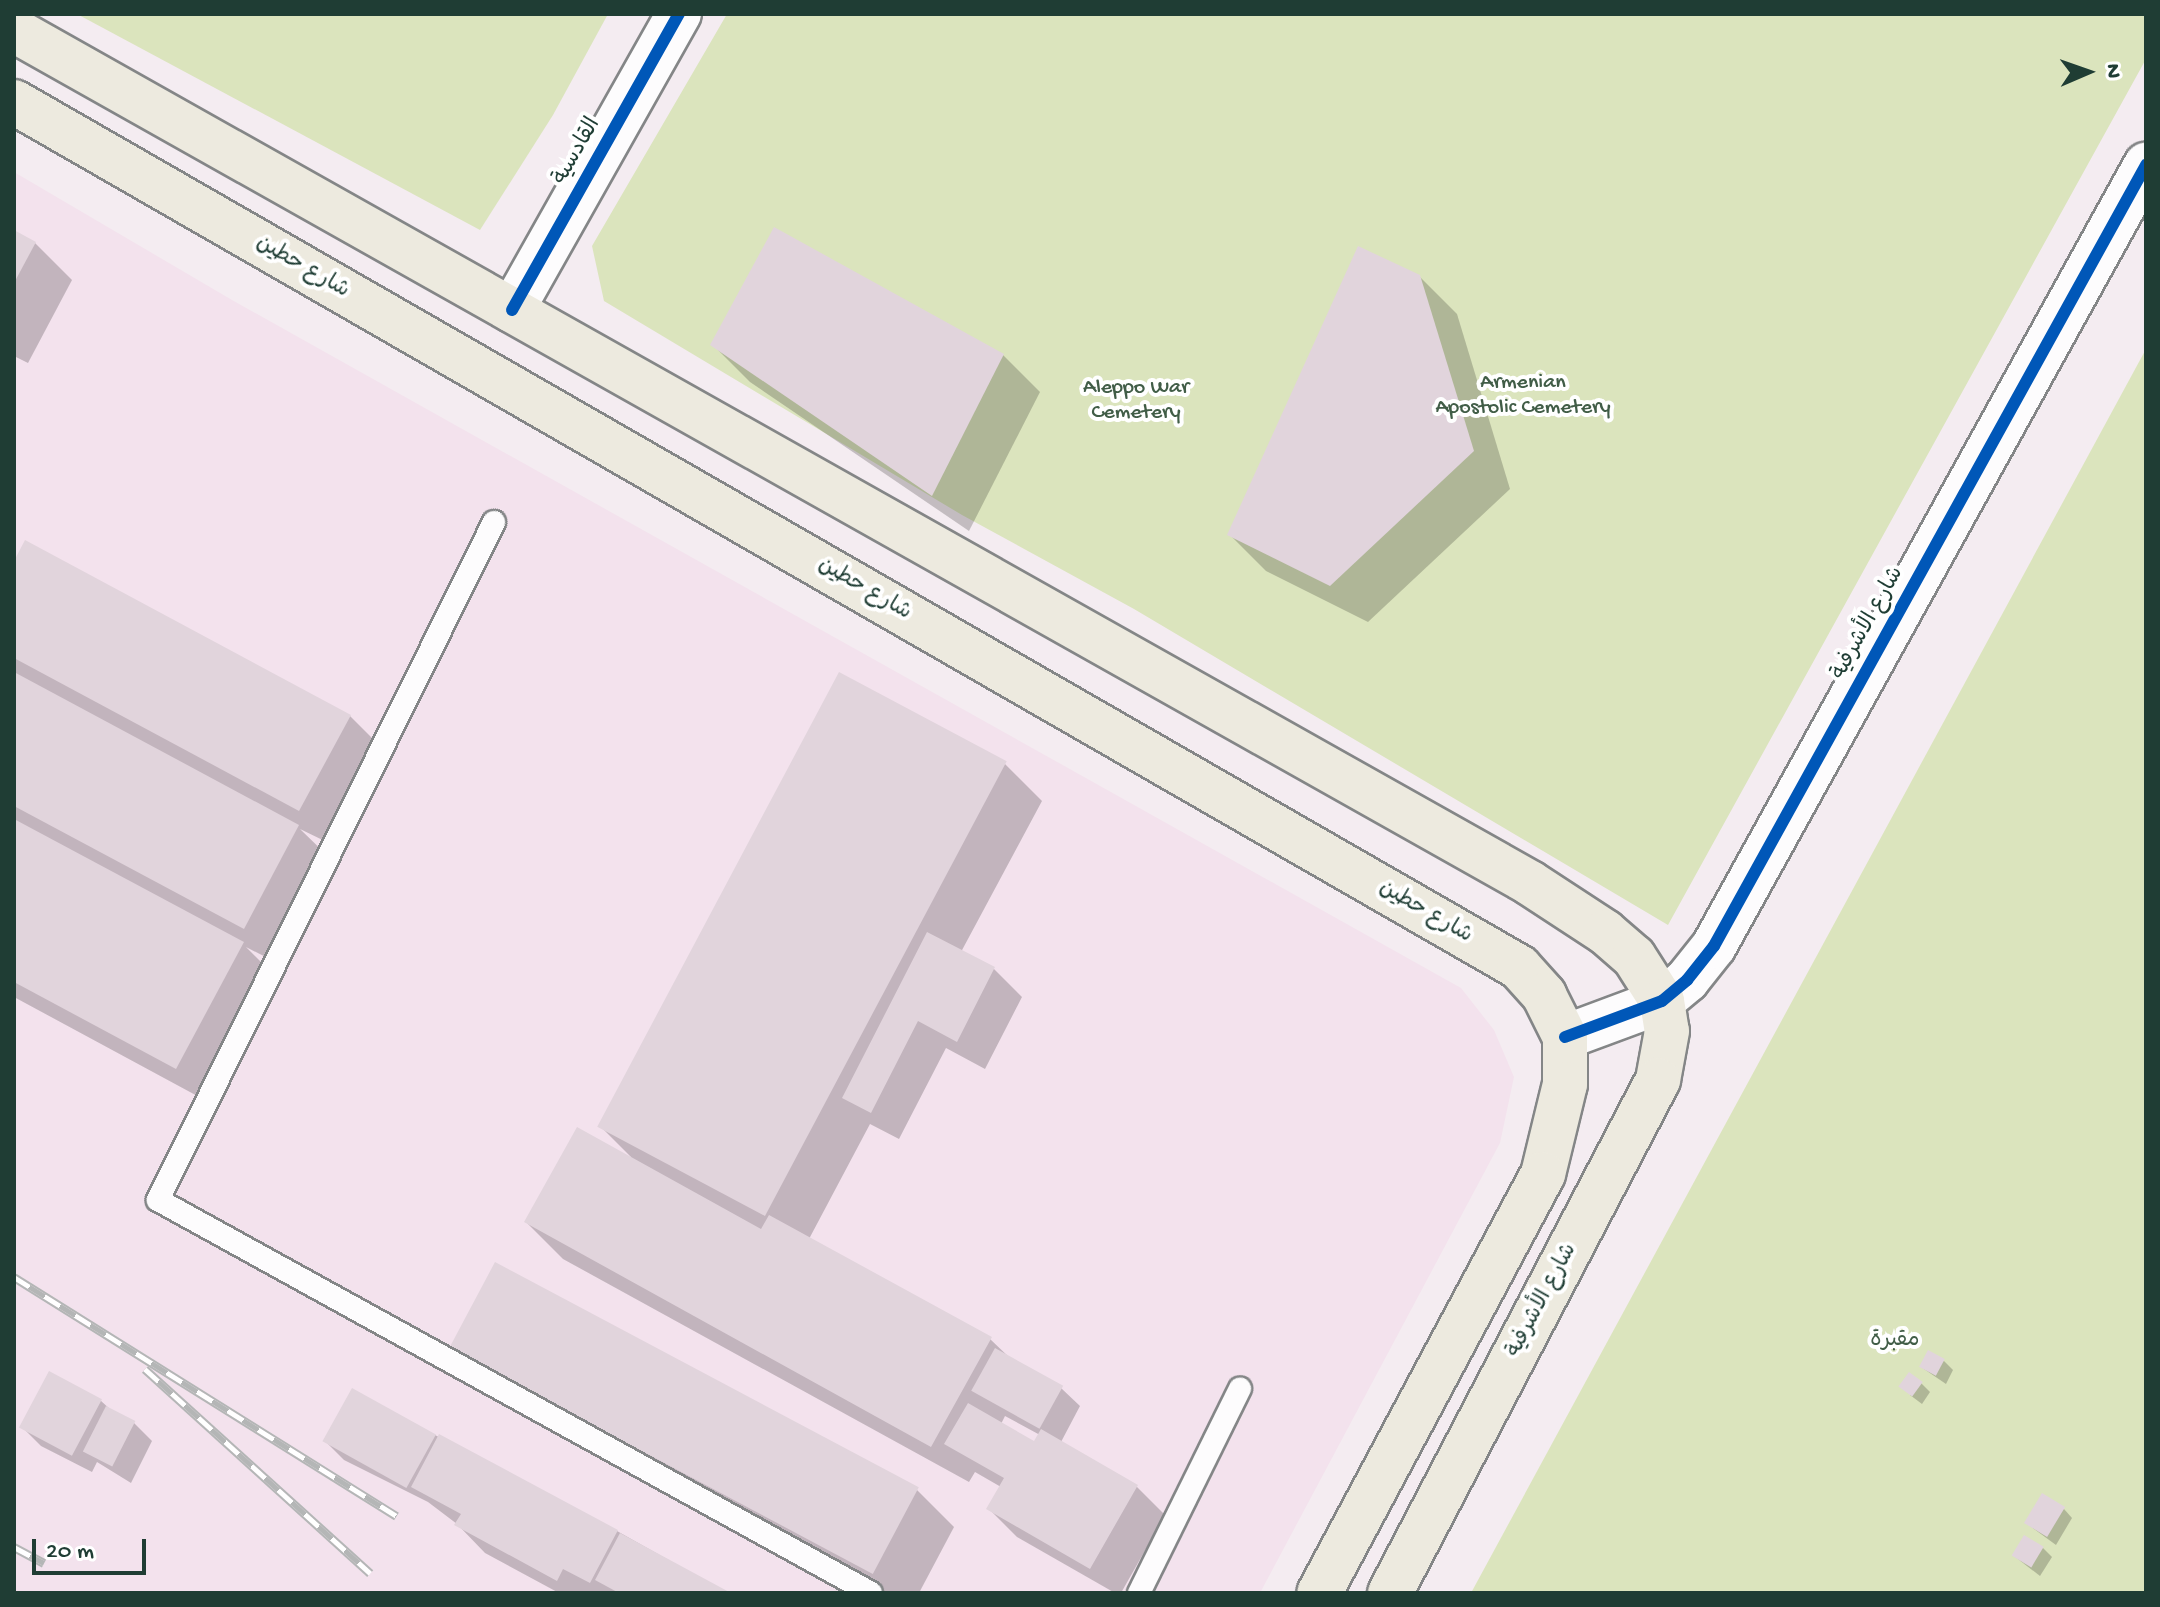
<!DOCTYPE html>
<meta charset="utf-8">
<style>
body{margin:0}
#map{position:relative;width:2160px;height:1607px;overflow:hidden;background:#f4ecf1;font-family:"Gochi Hand","Playpen Sans Arabic",sans-serif}
div>[style]{position:absolute}
.built>*{inset:0;background:#f3e2ed}
.green>*{inset:0;background:#dbe4bd}
.shadow>*{inset:0;background:#0003}
.building>*{inset:0;background:#e1d4dc;transform-origin:0 0}
.roads{filter:drop-shadow(2px 0 #848687) drop-shadow(-2px 0 #848687) drop-shadow(0 2px #848687) drop-shadow(0 -2px #848687)}
.service>*{height:22px;margin:-11px;padding:0 11px;transform-origin:11px;border-radius:11px;background:#fdfcfd}
.minor>*{height:44px;margin:-22px;padding:0 22px;transform-origin:22px;border-radius:22px;background:#fdfcfd}
.tertiary>*{height:44px;margin:-22px;padding:0 22px;transform-origin:22px;border-radius:22px;background:#fdfcfd}
.primary>*{height:44px;margin:-22px;padding:0 22px;transform-origin:22px;border-radius:22px;background:#edeadf}
.rail>*{height:9px;margin-top:-4.5px;transform-origin:0;background:repeating-linear-gradient(90deg,#fff 0 18px,#b4b6b6 0 36px);box-sizing:border-box;border-block:2px solid #b4b6b6}
.cycleway>*{height:12px;margin:-6px;padding:0 6px;transform-origin:6px;border-radius:6px;background:#0057b8}
span{translate:-50% -50%;white-space:nowrap;text-align:center;line-height:1.15;-webkit-text-stroke:8px #fff;paint-order:stroke}
.street-label{font-size:22px;color:#1f3d34}
.park-label{font-size:22px;color:#415d47}
.frame{position:absolute;inset:0;border:16px solid #1f3d34;pointer-events:none}
.north{position:absolute;left:2048px;top:32px;width:80px;height:80px;-webkit-text-stroke:6px #fff;paint-order:stroke;rotate:88deg;font-size:22px;font-weight:700;line-height:32px;text-align:center;color:#1f3d34}
.north::after{content:'';display:block;margin:auto;width:28px;height:36px;background:#1f3d34;clip-path:polygon(50% 0,100% 100%,50% 72%,0 100%)}
.scale{position:absolute;left:32px;top:1539px;width:114px;height:36px;box-sizing:border-box;border:4px solid #1f3d34;border-top:0;padding-left:10px;font-size:24px;line-height:28px;white-space:nowrap;color:#1f3d34;-webkit-text-stroke:6px #fff;paint-order:stroke}
</style>
<div id="map">
<div class="built">
<div style="clip-path:polygon(14px 172px,232px 300px,1461px 988px,1494px 1030px,1514px 1077px,1500px 1143px,1260px 1593px,14px 1593px)"></div>
</div>
<div class="green">
<div style="clip-path:polygon(77px 14px,608px 14px,553px 115px,480px 230px)"></div>
<div style="clip-path:polygon(727px 14px,2146px 14px,2146px 59px,1668px 925px,1134px 609px,962px 515px,604px 301px,592px 246px)"></div>
<div style="clip-path:polygon(2146px 349px,2146px 1593px,1471px 1593px)"></div>
</div>
<div class="shadow">
<div style="clip-path:polygon(14px 232px,35px 243px,72px 280px,28px 363px,14px 356px)"></div>
<div style="clip-path:polygon(1419px 276px,1457px 314px,1510px 489px,1368px 622px,1266px 571px,1229px 534px)"></div>
<div style="clip-path:polygon(713px 345px,1003px 355px,1040px 392px,969px 531px,750px 382px)"></div>
<div style="clip-path:polygon(14px 565px,350px 716px,387px 753px,337px 847px,300px 829px,335px 863px,281px 965px,246px 947px,279px 980px,214px 1105px,14px 997px)"></div>
<div style="clip-path:polygon(evenodd,840px 675px,1005px 764px,1042px 801px,961px 952px,994px 969px,1022px 997px,985px 1069px,946px 1048px,899px 1139px,870px 1124px,809px 1239px,990px 1339px,1012px 1360px,1061px 1388px,1080px 1406px,1061px 1442px,1137px 1487px,1165px 1515px,1121px 1593px,1115px 1593px,1017px 1537px,989px 1509px,1001px 1487px,975px 1472px,969px 1482px,563px 1259px,526px 1222px,631px 1157px,600px 1126px,840px 675px,1005px 1416px,1040px 1435px,1034px 1444px,1001px 1424px,1005px 1416px)"></div>
<div style="clip-path:polygon(452px 1347px,917px 1490px,954px 1527px,919px 1593px,877px 1593px,488px 1384px)"></div>
<div style="clip-path:polygon(1944px 1361px,1953px 1370px,1946px 1384px,1921px 1367px)"></div>
<div style="clip-path:polygon(1921px 1383px,1930px 1392px,1922px 1404px,1910px 1395px)"></div>
<div style="clip-path:polygon(100px 1400px,112px 1411px,133px 1422px,152px 1441px,131px 1483px,97px 1462px,92px 1472px,41px 1446px,23px 1428px)"></div>
<div style="clip-path:polygon(435px 1435px,617px 1531px,727px 1593px,559px 1593px,485px 1553px,457px 1524px,428px 1502px,344px 1460px,325px 1441px)"></div>
<div style="clip-path:polygon(2064px 1509px,2072px 1518px,2056px 1545px,2026px 1523px)"></div>
<div style="clip-path:polygon(2043px 1548px,2052px 1557px,2040px 1576px,2014px 1556px)"></div>
</div>
<div class="building">
<div style="clip-path:polygon(774px 227px,1004px 354px,932px 496px,710px 345px)"></div>
<div style="clip-path:polygon(14px 230px,36px 242px,14px 283px)"></div>
<div style="clip-path:polygon(1358px 246px,1420px 275px,1474px 451px,1330px 586px,1227px 535px)"></div>
<div style="clip-path:polygon(25px 540px,351px 715px,299px 811px,14px 658px,14px 561px)"></div>
<div style="clip-path:polygon(14px 672px,299px 825px,244px 929px,14px 806px)"></div>
<div style="left:839px;top:672px;width:190px;height:515px;rotate:28deg"></div>
<div style="clip-path:polygon(14px 819px,244px 942px,176px 1069px,14px 982px)"></div>
<div style="clip-path:polygon(927px 932px,995px 967px,957px 1042px,918px 1021px,871px 1113px,842px 1098px)"></div>
<div style="clip-path:polygon(577px 1127px,761px 1229px,769px 1215px,992px 1337px,931px 1447px,524px 1222px)"></div>
<div style="left:495px;top:1262px;width:480px;height:98px;rotate:28deg"></div>
<div style="left:995px;top:1348px;width:78px;height:49px;rotate:29deg"></div>
<div style="left:1928px;top:1350px;width:19px;height:19px;rotate:28deg"></div>
<div style="left:49px;top:1371px;width:60px;height:64px;rotate:28deg"></div>
<div style="left:1909px;top:1372px;width:17px;height:18px;rotate:36deg"></div>
<div style="left:352px;top:1388px;width:96px;height:61px;rotate:29deg"></div>
<div style="clip-path:polygon(968px 1403px,1034px 1441px,1041px 1429px,1138px 1485px,1090px 1569px,986px 1509px,1004px 1478px,944px 1444px)"></div>
<div style="left:106px;top:1406px;width:33px;height:51px;rotate:27deg"></div>
<div style="clip-path:polygon(439px 1434px,618px 1530px,590px 1583px,563px 1569px,557px 1581px,454px 1525px,461px 1514px,411px 1487px)"></div>
<div style="left:2042px;top:1493px;width:27px;height:35px;rotate:31deg"></div>
<div style="clip-path:polygon(620px 1533px,731px 1593px,619px 1593px,595px 1580px)"></div>
<div style="left:2024px;top:1535px;width:23px;height:24px;rotate:31deg"></div>
</div>
<div class="roads">
<div class="service">
<div style="left:494px;top:522px;width:757px;rotate:116.36deg"></div>
<div style="left:158px;top:1200px;width:814px;rotate:28.86deg"></div>
<div style="left:1139px;top:1593px;width:228px;rotate:-63.7deg"></div>
</div>
<div class="minor">
<div style="left:512px;top:310px;width:340px;rotate:-60.6deg"></div>
</div>
<div class="tertiary">
<div style="left:1565px;top:1037px;width:103px;rotate:-20.4deg"></div>
<div style="left:1662px;top:1001px;width:33px;rotate:-40deg"></div>
<div style="left:1687px;top:980px;width:43px;rotate:-51.5deg"></div>
<div style="left:1714px;top:946px;width:893px;rotate:-61.05deg"></div>
</div>
<div class="primary">
<div style="left:14px;top:30px;width:1740px;rotate:29.36deg"></div>
<div style="left:1530px;top:883px;width:90px;rotate:33.2deg"></div>
<div style="left:1605px;top:932px;width:38px;rotate:41deg"></div>
<div style="left:1634px;top:957px;width:52px;rotate:57.5deg"></div>
<div style="left:1662px;top:1001px;width:30px;rotate:81deg"></div>
<div style="left:1667px;top:1031px;width:50px;rotate:100.4deg"></div>
<div style="left:1658px;top:1080px;width:579px;rotate:117.58deg"></div>
<div style="left:14px;top:102px;width:1736px;rotate:29.89deg"></div>
<div style="left:1519px;top:967px;width:38px;rotate:48deg"></div>
<div style="left:1544px;top:995px;width:47px;rotate:63.4deg"></div>
<div style="left:1565px;top:1037px;width:47px;rotate:90deg"></div>
<div style="left:1565px;top:1084px;width:93px;rotate:103.7deg"></div>
<div style="left:1543px;top:1174px;width:475px;rotate:118.1deg"></div>
</div>
</div>
<div class="rail">
<div style="left:14px;top:1277px;width:451px;rotate:32deg"></div>
<div style="left:145px;top:1369px;width:304px;rotate:42.2deg"></div>
<div style="left:14px;top:1547px;width:34px;rotate:28deg"></div>
</div>
<div class="cycleway">
<div style="left:512px;top:310px;width:340px;rotate:-60.6deg"></div>
<div style="left:1565px;top:1037px;width:103px;rotate:-20.4deg"></div>
<div style="left:1662px;top:1001px;width:33px;rotate:-40deg"></div>
<div style="left:1687px;top:980px;width:43px;rotate:-51.5deg"></div>
<div style="left:1714px;top:946px;width:893px;rotate:-61.05deg"></div>
</div>
<div class="street-label">
<span style="left:578px;top:152px;rotate:-60deg">القادسية</span>
<span style="left:302px;top:268px;rotate:30deg">شارع حطين</span>
<span style="left:864px;top:590px;rotate:30deg">شارع حطين</span>
<span style="left:1869px;top:624px;rotate:-61deg">شارع الأشرفية</span>
<span style="left:1425px;top:913px;rotate:30deg">شارع حطين</span>
<span style="left:1543px;top:1301px;rotate:-62deg">شارع الأشرفية</span>
</div>
<div class="park-label">
<span style="left:1523px;top:396px">Armenian<br>Apostolic Cemetery</span>
<span style="left:1136px;top:401px">Aleppo War<br>Cemetery</span>
<span style="left:1895px;top:1342px">مقبرة</span>
</div>
<div class="frame"></div>
<div class="north">N</div>
<div class="scale">20 m</div>
</div>
